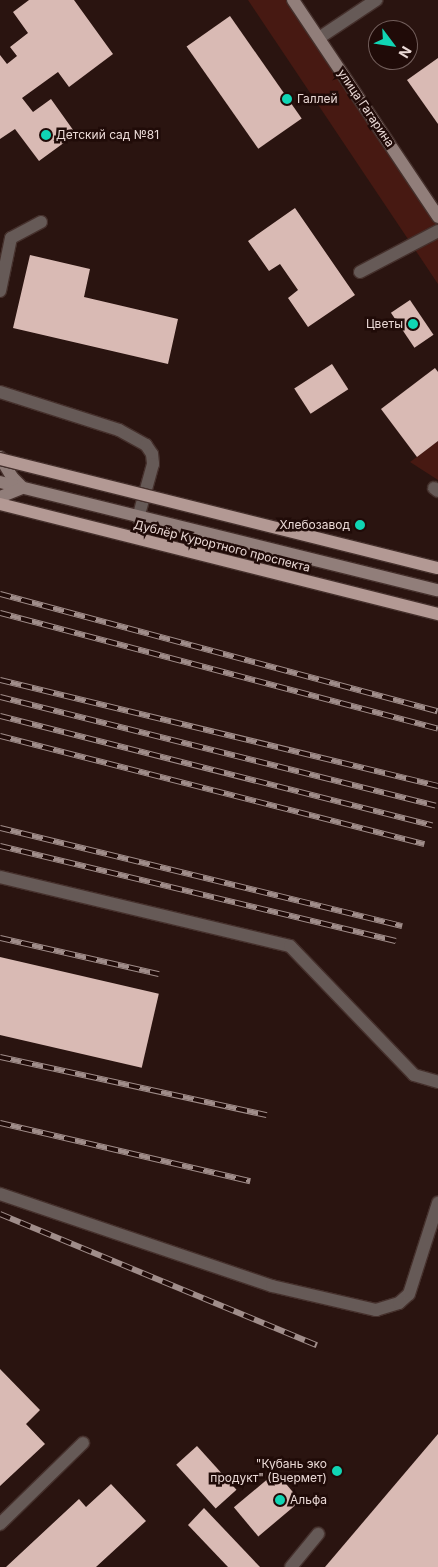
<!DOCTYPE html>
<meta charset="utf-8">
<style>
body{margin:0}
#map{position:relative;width:438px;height:1567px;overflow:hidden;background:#2a1410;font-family:Inter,sans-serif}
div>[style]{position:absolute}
.green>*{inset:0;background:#471912}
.building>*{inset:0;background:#d9bab4;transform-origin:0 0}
.roads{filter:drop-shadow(1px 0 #45302c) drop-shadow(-1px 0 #45302c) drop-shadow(0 1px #45302c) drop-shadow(0 -1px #45302c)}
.lane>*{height:12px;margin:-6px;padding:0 6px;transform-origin:6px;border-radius:6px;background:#665a57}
.street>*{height:12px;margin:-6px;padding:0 6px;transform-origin:6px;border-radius:6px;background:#665a57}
.secondary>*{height:12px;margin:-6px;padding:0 6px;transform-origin:6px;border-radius:6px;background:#917e7a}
.primary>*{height:12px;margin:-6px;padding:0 6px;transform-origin:6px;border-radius:6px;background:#b39994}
.rail>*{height:5.5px;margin-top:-2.75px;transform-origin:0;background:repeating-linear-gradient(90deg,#200b08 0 11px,#a08d8a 0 22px);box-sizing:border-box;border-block:1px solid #a08d8a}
.bridges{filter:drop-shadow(1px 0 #45302c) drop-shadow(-1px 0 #45302c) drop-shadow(0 1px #45302c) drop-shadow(0 -1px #45302c)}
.primary-bridge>*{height:12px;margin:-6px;padding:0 6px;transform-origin:6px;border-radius:6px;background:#b39994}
.dots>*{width:14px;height:14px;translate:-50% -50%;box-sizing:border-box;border:2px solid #200b08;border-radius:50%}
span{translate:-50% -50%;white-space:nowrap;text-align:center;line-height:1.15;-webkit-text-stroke:5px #200b08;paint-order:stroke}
.poi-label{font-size:12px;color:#ead9d6}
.left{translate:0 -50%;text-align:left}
.right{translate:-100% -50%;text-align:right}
.street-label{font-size:12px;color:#ead9d6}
.north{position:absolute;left:368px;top:20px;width:50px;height:50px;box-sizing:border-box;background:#200b08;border:1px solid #715d5a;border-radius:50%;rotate:121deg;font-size:14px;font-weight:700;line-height:20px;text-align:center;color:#ead9d6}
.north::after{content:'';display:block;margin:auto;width:18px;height:22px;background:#10d5b4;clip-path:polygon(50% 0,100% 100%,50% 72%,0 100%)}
</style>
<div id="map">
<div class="green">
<div style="clip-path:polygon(248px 0,293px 0,438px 217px,438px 284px)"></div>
<div style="clip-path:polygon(438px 441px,438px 480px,410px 462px)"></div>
</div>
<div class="building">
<div style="clip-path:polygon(29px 0,74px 0,113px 54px,69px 87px,58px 72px,22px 98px,33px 112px,51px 99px,76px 134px,39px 161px,15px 129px,0 139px,0 55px,7px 64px,17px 56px,10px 47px,28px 33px,13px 12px)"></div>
<div style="left:230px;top:16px;width:125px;height:53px;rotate:55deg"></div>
<div style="clip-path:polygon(438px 58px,438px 124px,407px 80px)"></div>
<div style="clip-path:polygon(295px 208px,355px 295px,308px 327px,288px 298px,298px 290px,280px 264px,269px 271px,248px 241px)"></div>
<div style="clip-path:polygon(30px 255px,90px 269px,84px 297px,178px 319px,168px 364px,13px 328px)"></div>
<div style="left:410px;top:300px;width:42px;height:23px;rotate:56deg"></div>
<div style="left:332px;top:364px;width:30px;height:45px;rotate:57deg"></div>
<div style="clip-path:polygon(435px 368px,438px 372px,438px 441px,417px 457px,381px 409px)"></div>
<div style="left:0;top:957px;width:163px;height:76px;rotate:13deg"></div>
<div style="clip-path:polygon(0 1369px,40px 1410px,26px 1424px,45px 1444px,0 1486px)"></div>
<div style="clip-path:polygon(438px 1434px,438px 1567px,325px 1567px)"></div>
<div style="left:197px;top:1446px;width:59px;height:28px;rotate:48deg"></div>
<div style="left:276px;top:1472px;width:38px;height:55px;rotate:50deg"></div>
<div style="clip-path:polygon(111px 1484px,146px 1521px,96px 1567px,6px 1567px,79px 1499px,86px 1507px)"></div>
<div style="clip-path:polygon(204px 1508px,260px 1567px,228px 1567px,188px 1525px)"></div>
</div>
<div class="roads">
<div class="lane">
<div style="left:319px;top:38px;width:69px;rotate:-33.7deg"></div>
<div style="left:360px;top:272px;width:88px;rotate:-27.7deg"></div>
<div style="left:0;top:291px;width:54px;rotate:-78.3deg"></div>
<div style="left:11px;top:238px;width:34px;rotate:-28deg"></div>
<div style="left:434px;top:488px;width:5px;rotate:37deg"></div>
<div style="left:0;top:877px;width:298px;rotate:13.4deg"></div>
<div style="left:290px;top:946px;width:179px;rotate:46.1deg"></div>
<div style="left:414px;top:1075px;width:25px;rotate:16deg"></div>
<div style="left:0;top:1194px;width:287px;rotate:18.7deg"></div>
<div style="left:272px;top:1286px;width:107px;rotate:13deg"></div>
<div style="left:376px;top:1310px;width:24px;rotate:-17deg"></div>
<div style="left:399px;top:1303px;width:13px;rotate:-42deg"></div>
<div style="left:409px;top:1294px;width:96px;rotate:-72.3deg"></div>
<div style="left:0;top:1524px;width:116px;rotate:-44.3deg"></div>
<div style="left:291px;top:1567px;width:43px;rotate:-50.7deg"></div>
</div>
<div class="street">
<div style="left:0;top:392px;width:125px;rotate:17.7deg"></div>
<div style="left:119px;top:430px;width:31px;rotate:29deg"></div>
<div style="left:146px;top:445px;width:11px;rotate:56deg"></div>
<div style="left:152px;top:454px;width:10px;rotate:84deg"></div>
<div style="left:153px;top:464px;width:56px;rotate:105.5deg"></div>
</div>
<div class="secondary">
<div style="left:293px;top:0;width:261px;rotate:56.2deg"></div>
<div style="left:0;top:457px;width:23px;rotate:59deg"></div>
<div style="left:12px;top:477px;width:14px;rotate:45deg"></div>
<div style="left:0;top:482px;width:451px;rotate:13.9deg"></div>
<div style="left:0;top:497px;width:22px;rotate:-22deg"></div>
</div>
<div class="primary">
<div style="left:0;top:504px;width:452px;rotate:14.1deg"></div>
</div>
</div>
<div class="rail">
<div style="left:0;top:594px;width:453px;rotate:15deg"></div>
<div style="left:0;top:613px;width:453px;rotate:14.8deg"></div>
<div style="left:0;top:680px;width:451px;rotate:13.6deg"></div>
<div style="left:0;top:697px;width:449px;rotate:14deg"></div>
<div style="left:0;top:716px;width:446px;rotate:14.2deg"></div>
<div style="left:0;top:736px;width:438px;rotate:14.3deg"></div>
<div style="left:0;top:828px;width:414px;rotate:13.7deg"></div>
<div style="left:0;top:846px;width:407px;rotate:13.5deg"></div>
<div style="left:0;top:938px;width:163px;rotate:12.8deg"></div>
<div style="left:0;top:1057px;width:273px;rotate:12.3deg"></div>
<div style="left:0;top:1123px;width:257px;rotate:13.1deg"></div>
<div style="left:0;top:1214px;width:343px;rotate:22.5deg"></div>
</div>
<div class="bridges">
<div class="primary-bridge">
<div style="left:0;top:459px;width:451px;rotate:14deg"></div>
</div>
</div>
<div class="dots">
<div style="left:287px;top:99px;background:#10d5b4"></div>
<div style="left:46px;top:135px;background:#10d5b4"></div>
<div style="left:413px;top:324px;background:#10d5b4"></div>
<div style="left:360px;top:525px;background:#10d5b4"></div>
<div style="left:337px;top:1471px;background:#10d5b4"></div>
<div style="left:280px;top:1500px;background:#10d5b4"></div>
</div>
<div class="poi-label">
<span class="left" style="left:297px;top:99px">Галлей</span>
<span class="left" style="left:56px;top:135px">Детский сад №81</span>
<span class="right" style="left:403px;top:324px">Цветы</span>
<span class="right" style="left:350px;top:525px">Хлебозавод</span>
<span class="right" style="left:327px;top:1471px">"Кубань эко<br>продукт" (Вчермет)</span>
<span class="left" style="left:290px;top:1500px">Альфа</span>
</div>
<div class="street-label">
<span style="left:366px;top:108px;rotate:56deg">улица Гагарина</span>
<span style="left:222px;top:546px;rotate:14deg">Дублёр Курортного проспекта</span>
</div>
<div class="north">N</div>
</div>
